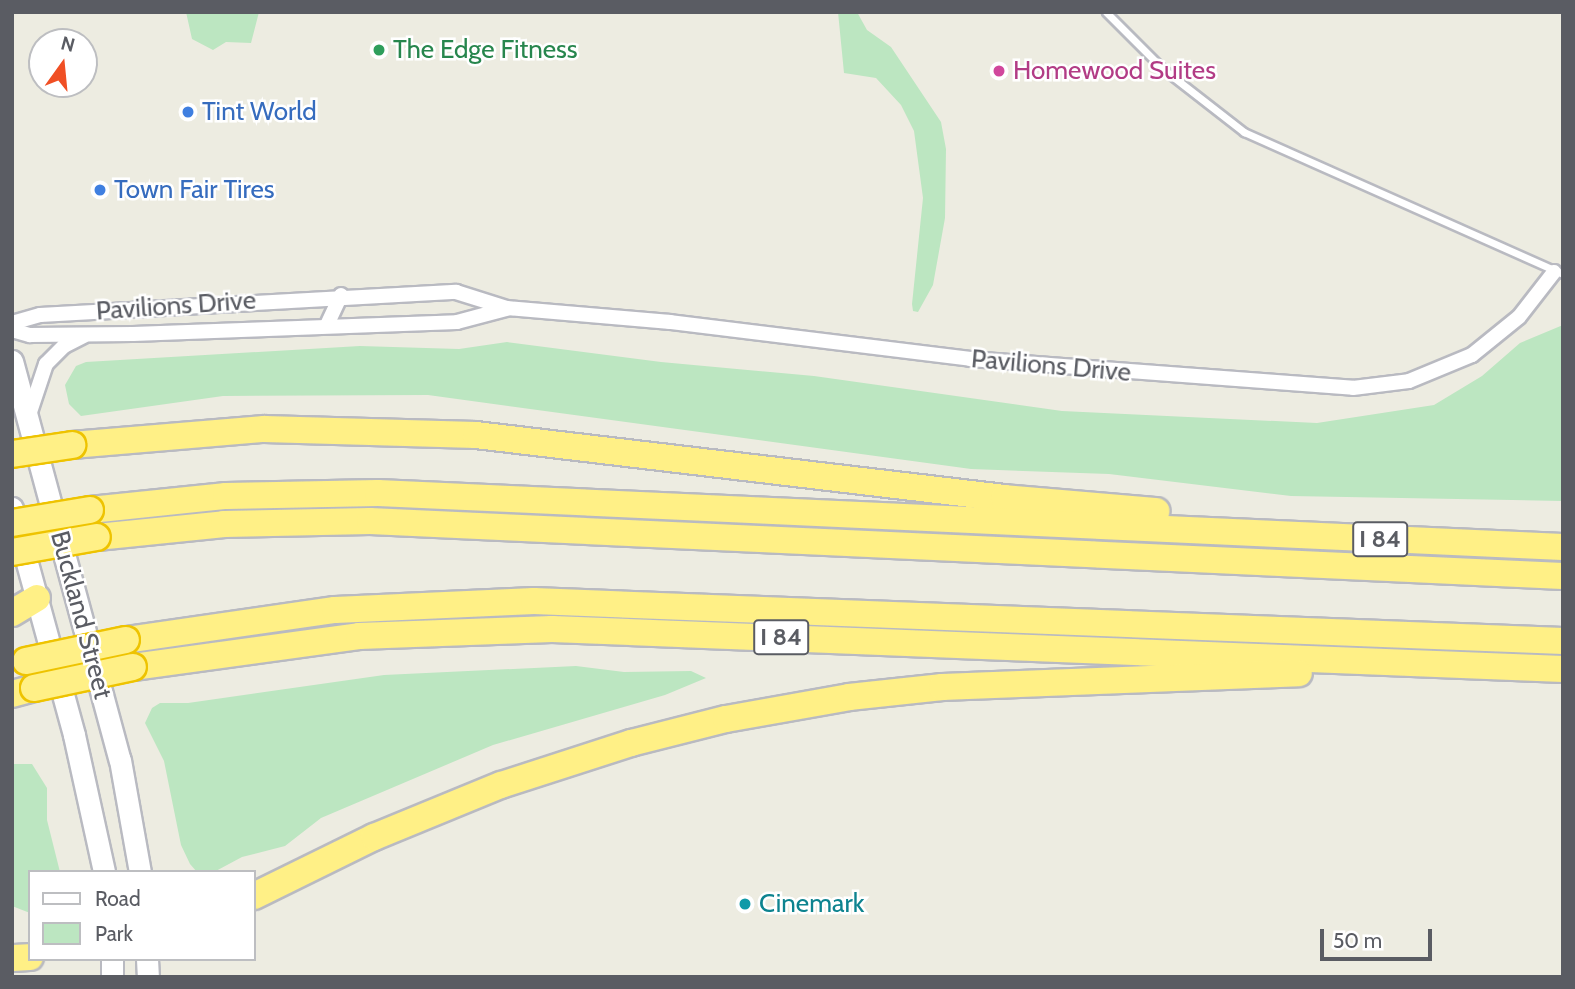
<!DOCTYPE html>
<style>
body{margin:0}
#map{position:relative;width:1575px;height:989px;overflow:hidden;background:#edece1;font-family:Cabin,sans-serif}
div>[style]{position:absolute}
.green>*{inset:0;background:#bce6c1}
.roads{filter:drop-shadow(2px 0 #b9bac1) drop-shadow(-2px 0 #b9bac1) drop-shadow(0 2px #b9bac1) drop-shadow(0 -2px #b9bac1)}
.service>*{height:7px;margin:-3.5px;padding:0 3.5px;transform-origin:3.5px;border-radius:3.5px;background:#fff}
.minor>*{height:14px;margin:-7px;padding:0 7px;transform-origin:7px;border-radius:7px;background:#fff}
.secondary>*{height:21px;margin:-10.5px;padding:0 10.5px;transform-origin:10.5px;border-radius:10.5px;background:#fff}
.motorway>*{height:26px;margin:-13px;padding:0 13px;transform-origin:13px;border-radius:13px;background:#fff086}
.bridges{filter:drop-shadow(2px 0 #eec300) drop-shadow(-2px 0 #eec300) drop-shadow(0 2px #eec300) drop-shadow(0 -2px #eec300)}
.motorway-bridge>*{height:26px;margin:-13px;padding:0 13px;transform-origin:13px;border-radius:13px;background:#fff086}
.dots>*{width:19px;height:19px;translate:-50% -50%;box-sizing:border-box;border:4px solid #fff;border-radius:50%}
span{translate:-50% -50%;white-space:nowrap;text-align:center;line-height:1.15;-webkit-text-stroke:5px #fff;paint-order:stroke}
.shield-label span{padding:2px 5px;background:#fff;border:2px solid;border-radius:5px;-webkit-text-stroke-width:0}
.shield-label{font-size:24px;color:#5a5c63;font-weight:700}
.leisure-label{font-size:26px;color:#27864d}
.left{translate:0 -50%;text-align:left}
.hotel-label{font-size:26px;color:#b23c85}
.shop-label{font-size:26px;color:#366cbe}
.street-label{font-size:26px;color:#5a5c63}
.culture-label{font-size:26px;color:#0d838f}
.frame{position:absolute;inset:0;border:14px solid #5a5c63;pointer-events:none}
.legend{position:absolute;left:28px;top:870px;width:228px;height:91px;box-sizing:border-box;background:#fff;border:2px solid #bdbec1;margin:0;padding:9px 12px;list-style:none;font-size:21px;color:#5a5c63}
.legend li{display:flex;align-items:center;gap:14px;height:35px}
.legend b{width:35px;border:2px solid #bdbec1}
.north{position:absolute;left:28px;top:28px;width:70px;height:70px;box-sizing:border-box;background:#fff;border:2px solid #bdbec1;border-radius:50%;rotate:15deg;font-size:19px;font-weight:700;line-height:28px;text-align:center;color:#5a5c63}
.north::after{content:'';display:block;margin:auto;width:24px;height:32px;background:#f04f24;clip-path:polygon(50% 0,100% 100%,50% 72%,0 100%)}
.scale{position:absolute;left:1320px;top:929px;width:112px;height:32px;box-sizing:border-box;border:4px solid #5a5c63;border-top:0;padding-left:9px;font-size:21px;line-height:24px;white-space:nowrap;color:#5a5c63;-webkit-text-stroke:5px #fff;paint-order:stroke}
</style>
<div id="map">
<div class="green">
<div style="clip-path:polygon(186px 12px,259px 12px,251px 43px,226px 42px,213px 50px,192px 39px)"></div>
<div style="clip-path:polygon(838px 12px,857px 12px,867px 30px,891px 47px,941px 122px,946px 149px,945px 218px,933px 285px,918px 312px,913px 311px,912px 304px,923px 198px,914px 131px,901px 105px,876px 78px,844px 73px)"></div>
<div style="clip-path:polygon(1563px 325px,1563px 501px,1291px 496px,1109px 474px,971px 469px,428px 395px,223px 396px,81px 416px,69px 404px,65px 385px,76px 366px,86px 362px,360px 346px,459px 349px,507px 342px,661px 362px,814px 376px,1062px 411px,1317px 423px,1434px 405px,1482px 376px,1520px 343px)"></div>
<div style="clip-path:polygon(576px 666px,624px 672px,691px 671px,706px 678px,665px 695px,493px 745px,321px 818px,285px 846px,242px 857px,214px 872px,197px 872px,190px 864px,181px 845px,164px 761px,145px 723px,152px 708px,160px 703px,188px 703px,384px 675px)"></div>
<div style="clip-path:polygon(12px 764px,32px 764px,47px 788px,47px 820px,60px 872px,30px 872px,30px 913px,12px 906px)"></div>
</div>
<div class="roads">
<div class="service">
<div style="left:1106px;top:12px;width:81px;rotate:45deg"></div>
<div style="left:1163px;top:69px;width:103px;rotate:37.9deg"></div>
<div style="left:1244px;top:132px;width:349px;rotate:24deg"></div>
</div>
<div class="minor">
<div style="left:12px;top:323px;width:29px;rotate:-16deg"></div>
<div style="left:40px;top:315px;width:417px;rotate:-3.2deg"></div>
<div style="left:456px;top:292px;width:53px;rotate:17.4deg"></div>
<div style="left:507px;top:308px;width:164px;rotate:4.9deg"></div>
<div style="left:670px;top:322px;width:302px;rotate:7deg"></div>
<div style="left:970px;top:359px;width:384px;rotate:4.3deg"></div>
<div style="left:1353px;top:388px;width:56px;rotate:-7.1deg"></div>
<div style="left:1409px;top:381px;width:68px;rotate:-22.4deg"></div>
<div style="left:1472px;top:355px;width:60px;rotate:-39deg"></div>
<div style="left:1519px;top:317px;width:57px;rotate:-52.1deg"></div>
<div style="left:327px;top:325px;width:33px;rotate:-65deg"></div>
<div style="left:12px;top:330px;width:19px;rotate:16deg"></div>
<div style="left:30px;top:335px;width:103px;rotate:-0.6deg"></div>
<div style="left:133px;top:334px;width:324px;rotate:-2.1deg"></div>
<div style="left:457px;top:322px;width:51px;rotate:-14.9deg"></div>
<div style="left:29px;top:415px;width:54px;rotate:-71.6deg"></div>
<div style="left:46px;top:364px;width:25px;rotate:-45deg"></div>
<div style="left:64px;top:346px;width:22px;rotate:-27deg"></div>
</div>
<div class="secondary">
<div style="left:12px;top:361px;width:413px;rotate:74.9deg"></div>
<div style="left:120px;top:760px;width:114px;rotate:79.9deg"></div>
<div style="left:12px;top:508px;width:235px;rotate:74.7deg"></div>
<div style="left:74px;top:735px;width:140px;rotate:77.6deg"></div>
<div style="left:112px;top:959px;width:18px;rotate:90deg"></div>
<div style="left:147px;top:959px;width:18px;rotate:87deg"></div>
</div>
<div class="motorway">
<div style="left:72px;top:445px;width:193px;rotate:-4.8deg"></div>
<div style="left:264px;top:429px;width:212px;rotate:1.6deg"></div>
<div style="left:476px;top:435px;width:532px;rotate:6.8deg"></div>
<div style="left:1004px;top:498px;width:153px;rotate:4.9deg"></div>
<div style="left:90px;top:510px;width:137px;rotate:-5.9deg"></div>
<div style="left:226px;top:496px;width:152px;rotate:-1.1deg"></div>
<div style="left:378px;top:493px;width:1186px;rotate:2.61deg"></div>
<div style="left:97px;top:537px;width:128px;rotate:-5.8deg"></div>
<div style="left:224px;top:524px;width:146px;rotate:-1.2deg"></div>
<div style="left:370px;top:521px;width:1194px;rotate:2.64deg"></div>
<div style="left:12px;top:613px;width:29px;rotate:-31deg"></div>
<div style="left:126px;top:640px;width:211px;rotate:-8.2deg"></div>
<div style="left:335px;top:610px;width:199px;rotate:-2.6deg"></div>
<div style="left:534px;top:601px;width:1030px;rotate:2.23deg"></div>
<div style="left:133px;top:667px;width:228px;rotate:-7.8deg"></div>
<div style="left:359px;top:636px;width:193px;rotate:-2.1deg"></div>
<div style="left:552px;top:629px;width:1012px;rotate:2.27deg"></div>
<div style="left:12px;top:694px;width:23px;rotate:-15deg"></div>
<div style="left:254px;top:896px;width:134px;rotate:-26.2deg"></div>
<div style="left:374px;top:837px;width:137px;rotate:-22.3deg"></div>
<div style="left:501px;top:785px;width:137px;rotate:-17.9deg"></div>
<div style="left:631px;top:743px;width:98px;rotate:-14.2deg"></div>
<div style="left:726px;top:719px;width:125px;rotate:-10.1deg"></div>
<div style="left:849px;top:697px;width:94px;rotate:-6.1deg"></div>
<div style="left:942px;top:687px;width:357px;rotate:-2.2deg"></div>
<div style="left:12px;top:958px;width:18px;rotate:-3deg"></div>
</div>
</div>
<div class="bridges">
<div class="motorway-bridge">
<div style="left:12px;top:454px;width:61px;rotate:-8.5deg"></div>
<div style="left:12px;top:523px;width:79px;rotate:-9.5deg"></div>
<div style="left:12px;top:552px;width:86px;rotate:-10deg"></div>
<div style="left:26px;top:661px;width:102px;rotate:-11.9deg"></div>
<div style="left:34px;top:688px;width:101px;rotate:-12deg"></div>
</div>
</div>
<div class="dots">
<div style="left:379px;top:50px;background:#2e9e5b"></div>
<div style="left:999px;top:71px;background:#d1479c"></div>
<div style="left:188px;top:112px;background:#3f7fe0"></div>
<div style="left:100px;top:190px;background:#3f7fe0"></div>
<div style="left:745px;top:904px;background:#0f9aa8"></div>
</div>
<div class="shield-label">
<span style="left:1380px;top:539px">I 84</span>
<span style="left:781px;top:637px">I 84</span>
</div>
<div class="leisure-label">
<span class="left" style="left:393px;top:50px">The Edge Fitness</span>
</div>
<div class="hotel-label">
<span class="left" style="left:1013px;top:71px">Homewood Suites</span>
</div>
<div class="shop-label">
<span class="left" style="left:202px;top:112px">Tint World</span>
<span class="left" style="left:114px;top:190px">Town Fair Tires</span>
</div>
<div class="street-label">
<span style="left:176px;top:306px;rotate:-4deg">Pavilions Drive</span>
<span style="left:1051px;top:366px;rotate:5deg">Pavilions Drive</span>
<span style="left:81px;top:615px;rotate:75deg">Buckland Street</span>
</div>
<div class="culture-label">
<span class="left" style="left:759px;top:904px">Cinemark</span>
</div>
<div class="frame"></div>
<ul class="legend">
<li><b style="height:9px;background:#fff"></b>Road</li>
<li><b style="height:19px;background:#bce6c1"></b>Park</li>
</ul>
<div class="north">N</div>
<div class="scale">50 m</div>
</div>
